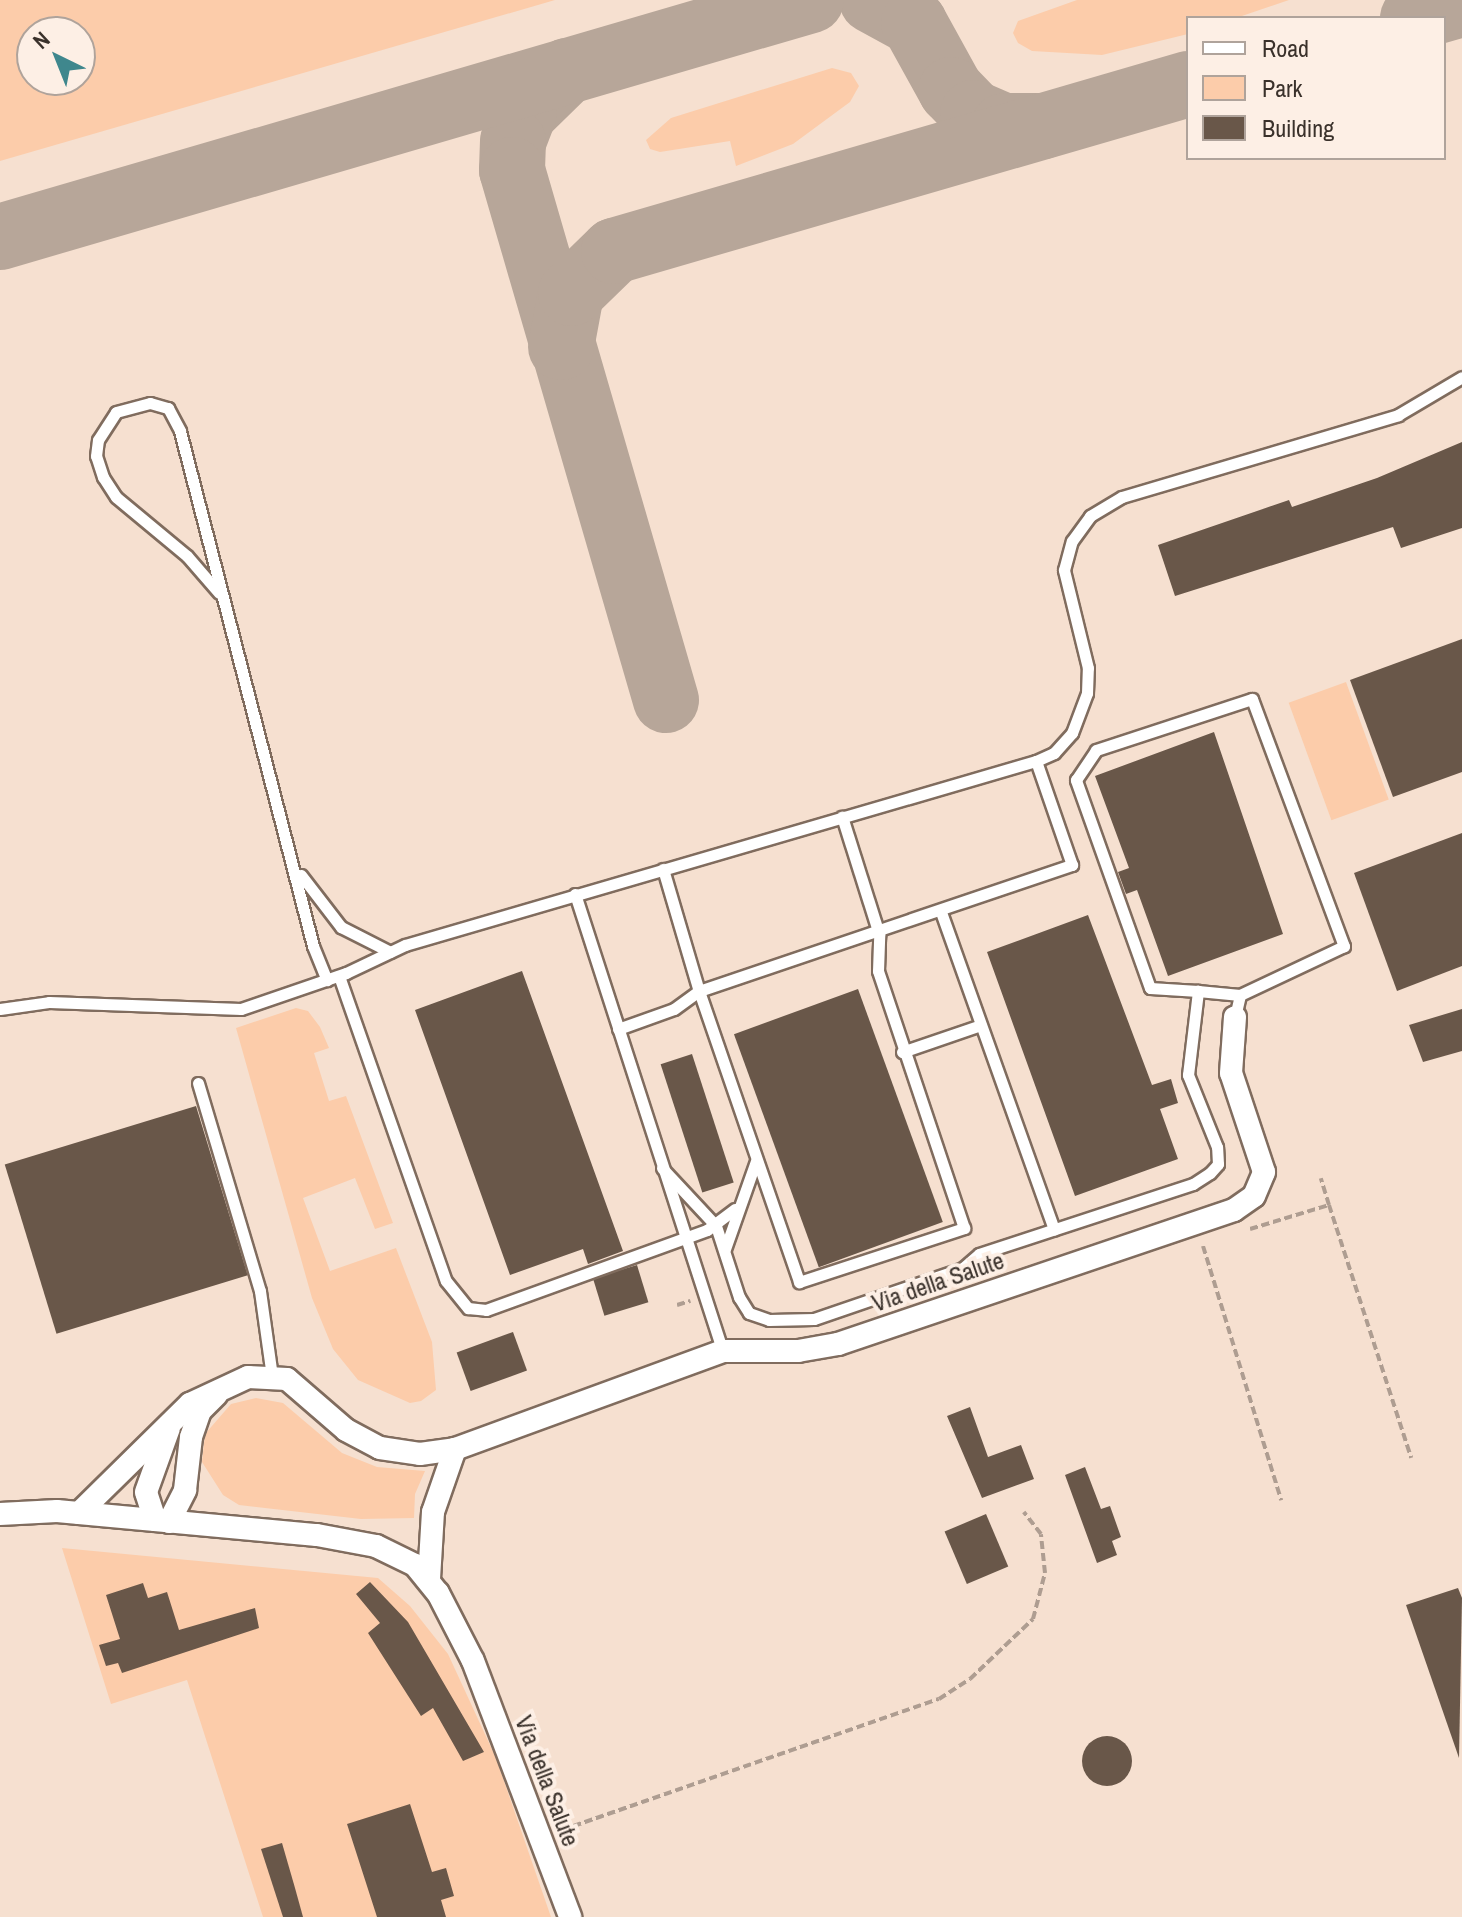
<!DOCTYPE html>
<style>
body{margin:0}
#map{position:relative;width:1462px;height:1917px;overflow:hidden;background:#f6e0d0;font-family:"Archivo Narrow",sans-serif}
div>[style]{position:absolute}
.green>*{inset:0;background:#fcccaa;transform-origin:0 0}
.taxiway>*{height:66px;margin:-33px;padding:0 33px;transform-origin:33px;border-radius:33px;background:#b7a699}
.building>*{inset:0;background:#695749;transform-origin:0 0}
.round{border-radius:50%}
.path>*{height:4px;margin-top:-2px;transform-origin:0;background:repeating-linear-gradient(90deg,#ae9d91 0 8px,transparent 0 12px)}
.roads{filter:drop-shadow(2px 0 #806c5e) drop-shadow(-2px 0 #806c5e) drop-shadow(0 2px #806c5e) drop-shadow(0 -2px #806c5e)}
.lane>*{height:11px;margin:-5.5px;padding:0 5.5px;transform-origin:5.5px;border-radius:5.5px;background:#fff}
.street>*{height:22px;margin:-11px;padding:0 11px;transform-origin:11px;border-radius:11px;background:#fff}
span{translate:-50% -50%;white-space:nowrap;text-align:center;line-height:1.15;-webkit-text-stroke:8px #fdefe5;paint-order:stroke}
.street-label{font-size:24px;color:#3a312b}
.legend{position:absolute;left:1186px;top:16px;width:260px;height:144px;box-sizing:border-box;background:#fdefe5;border:2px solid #afa39b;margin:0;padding:10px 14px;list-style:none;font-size:24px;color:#3a312b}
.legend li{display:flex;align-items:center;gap:16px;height:40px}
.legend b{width:40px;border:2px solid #afa39b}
.north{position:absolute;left:16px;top:16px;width:80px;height:80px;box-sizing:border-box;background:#fdefe5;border:2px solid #afa39b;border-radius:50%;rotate:317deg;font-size:22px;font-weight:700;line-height:32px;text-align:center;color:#3a312b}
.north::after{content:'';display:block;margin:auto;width:28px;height:36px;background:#3f878d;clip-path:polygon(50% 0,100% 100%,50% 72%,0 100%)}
</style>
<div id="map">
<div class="green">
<div style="clip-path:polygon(evenodd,0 0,555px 0,0 161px,0 0,32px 32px,80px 32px,80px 80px,32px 80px,32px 32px)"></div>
<div style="clip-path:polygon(1077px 0,1289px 0,1236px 18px,1188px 18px,1188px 34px,1102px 55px,1032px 51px,1018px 43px,1013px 33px,1018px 21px)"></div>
<div style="clip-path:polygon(832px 68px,851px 73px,859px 86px,850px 102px,793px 144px,736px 166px,730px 141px,660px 152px,650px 149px,646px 140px,671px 118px)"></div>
<div style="left:1346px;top:682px;width:125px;height:61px;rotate:70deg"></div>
<div style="clip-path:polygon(296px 1008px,308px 1011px,320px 1027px,329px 1048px,314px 1053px,329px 1101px,346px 1096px,393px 1223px,375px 1229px,355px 1178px,303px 1198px,330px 1271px,396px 1248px,432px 1342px,436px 1390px,421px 1401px,410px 1403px,358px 1380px,333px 1349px,312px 1298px,236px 1028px)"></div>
<div style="clip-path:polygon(256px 1398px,283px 1403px,342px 1453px,377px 1467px,425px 1471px,415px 1494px,414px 1518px,361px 1519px,239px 1505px,223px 1495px,202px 1462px,205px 1434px,231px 1404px)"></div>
<div style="clip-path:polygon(62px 1548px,378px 1578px,410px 1606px,448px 1654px,496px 1758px,551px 1917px,263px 1917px,187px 1680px,111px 1704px)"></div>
</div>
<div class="taxiway">
<div style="left:872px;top:0;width:48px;rotate:28.7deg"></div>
<div style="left:914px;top:23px;width:77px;rotate:61.1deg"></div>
<div style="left:951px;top:90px;width:32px;rotate:46deg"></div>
<div style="left:973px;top:113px;width:34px;rotate:23deg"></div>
<div style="left:1004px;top:126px;width:39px"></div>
<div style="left:1413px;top:18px;width:51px;rotate:-15.9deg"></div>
<div style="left:567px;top:71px;width:60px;rotate:135.7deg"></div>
<div style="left:524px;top:113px;width:30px;rotate:111deg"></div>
<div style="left:513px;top:141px;width:29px;rotate:92deg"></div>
<div style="left:512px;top:170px;width:552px;rotate:73.8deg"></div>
<div style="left:0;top:237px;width:845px;rotate:-16.29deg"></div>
<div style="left:561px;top:347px;width:55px;rotate:-79.5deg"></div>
<div style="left:571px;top:293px;width:60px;rotate:-44.3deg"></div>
<div style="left:614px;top:251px;width:598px;rotate:-16.22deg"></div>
</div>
<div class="building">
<div style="clip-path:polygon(1462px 442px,1462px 528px,1401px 548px,1393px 527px,1175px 596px,1158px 545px,1289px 500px,1292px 507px,1377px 478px)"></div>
<div style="clip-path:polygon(1462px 639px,1462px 772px,1393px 797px,1350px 680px)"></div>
<div style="clip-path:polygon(1214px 732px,1283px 934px,1168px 976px,1137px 890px,1126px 894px,1118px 872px,1129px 868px,1095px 776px)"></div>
<div style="clip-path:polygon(1462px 833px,1462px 966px,1397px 991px,1354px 873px)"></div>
<div style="clip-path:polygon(1088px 915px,1152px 1085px,1171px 1079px,1178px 1103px,1160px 1109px,1178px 1159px,1075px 1196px,987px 952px)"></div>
<div style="clip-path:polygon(522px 971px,623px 1251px,588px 1264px,583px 1249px,510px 1275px,415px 1010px)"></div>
<div style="left:858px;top:989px;width:248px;height:132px;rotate:70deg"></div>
<div style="clip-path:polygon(1462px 1009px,1462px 1051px,1423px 1062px,1409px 1025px)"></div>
<div style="left:692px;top:1054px;width:135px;height:33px;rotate:72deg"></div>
<div style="left:196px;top:1106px;width:177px;height:200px;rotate:73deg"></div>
<div style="left:637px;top:1265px;width:39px;height:46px;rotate:73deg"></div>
<div style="left:513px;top:1332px;width:41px;height:60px;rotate:70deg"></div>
<div style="clip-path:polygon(970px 1407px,988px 1457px,1021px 1445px,1034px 1479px,982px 1498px,947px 1416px)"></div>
<div style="clip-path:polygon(1085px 1467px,1101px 1509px,1110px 1506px,1121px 1537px,1112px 1541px,1117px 1555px,1097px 1563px,1065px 1475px)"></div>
<div style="left:986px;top:1514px;width:57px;height:45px;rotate:67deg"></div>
<div style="clip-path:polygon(370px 1582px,408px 1622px,484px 1752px,463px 1761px,433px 1708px,421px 1716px,368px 1633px,380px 1623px,356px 1594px)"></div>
<div style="clip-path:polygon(143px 1583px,148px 1598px,167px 1592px,179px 1630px,255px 1608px,259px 1628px,122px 1673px,118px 1663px,106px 1666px,99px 1645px,120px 1639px,106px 1595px)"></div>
<div style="clip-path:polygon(1458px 1588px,1462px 1598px,1459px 1758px,1406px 1605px)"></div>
<div class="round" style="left:1082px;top:1736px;width:50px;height:50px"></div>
<div style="clip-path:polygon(410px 1804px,432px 1872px,446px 1868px,454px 1896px,441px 1900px,446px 1917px,377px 1917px,347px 1824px)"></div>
<div style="clip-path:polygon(282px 1843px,295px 1888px,303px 1917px,283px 1917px,261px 1849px)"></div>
</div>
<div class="path">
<div style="left:1329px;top:1205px;width:266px;rotate:72deg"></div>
<div style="left:1250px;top:1229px;width:83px;rotate:-16.9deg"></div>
<div style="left:1329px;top:1205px;width:28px;rotate:-107deg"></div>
<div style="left:1203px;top:1246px;width:266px;rotate:72.9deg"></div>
<div style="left:677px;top:1305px;width:14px;rotate:-17deg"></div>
<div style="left:562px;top:1830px;width:399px;rotate:-19.2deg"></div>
<div style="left:939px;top:1699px;width:37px;rotate:-33deg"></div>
<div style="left:970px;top:1679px;width:87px;rotate:-43.6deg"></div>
<div style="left:1033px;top:1619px;width:48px;rotate:-75.4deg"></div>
<div style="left:1045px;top:1573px;width:39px;rotate:-96deg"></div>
<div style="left:1041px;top:1534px;width:28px;rotate:-128deg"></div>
</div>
<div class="roads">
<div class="lane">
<div style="left:219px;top:593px;width:49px;rotate:-130.9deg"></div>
<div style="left:187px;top:556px;width:92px;rotate:-140.3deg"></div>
<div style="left:116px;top:497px;width:24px;rotate:-123deg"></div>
<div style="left:103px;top:477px;width:22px;rotate:-108deg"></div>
<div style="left:96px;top:456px;width:16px;rotate:-83deg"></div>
<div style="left:98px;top:440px;width:33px;rotate:-57deg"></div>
<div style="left:116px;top:412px;width:35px;rotate:-15deg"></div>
<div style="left:150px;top:403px;width:19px;rotate:16deg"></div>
<div style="left:168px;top:408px;width:26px;rotate:62deg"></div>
<div style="left:180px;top:431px;width:532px;rotate:75.52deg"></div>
<div style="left:313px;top:946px;width:37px;rotate:68deg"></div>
<div style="left:663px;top:869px;width:127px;rotate:73.6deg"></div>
<div style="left:699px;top:991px;width:308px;rotate:71deg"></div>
<div style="left:799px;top:1282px;width:174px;rotate:-18.1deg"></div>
<div style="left:964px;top:1228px;width:271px;rotate:-108.5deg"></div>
<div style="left:878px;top:971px;width:37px;rotate:-88deg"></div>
<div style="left:879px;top:934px;width:123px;rotate:-107.5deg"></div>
<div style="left:301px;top:875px;width:66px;rotate:52.4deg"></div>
<div style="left:341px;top:927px;width:55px;rotate:27deg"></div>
<div style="left:575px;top:894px;width:480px;rotate:72.1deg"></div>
<div style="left:941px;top:912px;width:337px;rotate:70.4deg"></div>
<div style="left:339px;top:976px;width:323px;rotate:70.7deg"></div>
<div style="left:446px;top:1281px;width:35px;rotate:51deg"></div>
<div style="left:468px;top:1308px;width:18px;rotate:6deg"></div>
<div style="left:486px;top:1310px;width:235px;rotate:-19.9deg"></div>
<div style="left:707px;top:1230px;width:35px;rotate:-37deg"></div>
<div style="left:1198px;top:991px;width:48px;rotate:-176.4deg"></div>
<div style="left:1150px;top:988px;width:221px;rotate:-109.6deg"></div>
<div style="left:1076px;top:780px;width:36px;rotate:-56deg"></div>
<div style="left:1096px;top:750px;width:164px;rotate:-18.1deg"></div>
<div style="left:1252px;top:699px;width:264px;rotate:69.6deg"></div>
<div style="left:1344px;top:946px;width:115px;rotate:154.8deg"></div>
<div style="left:0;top:1009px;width:49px;rotate:-8.1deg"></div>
<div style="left:49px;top:1002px;width:192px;rotate:2.1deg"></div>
<div style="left:241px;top:1009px;width:111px;rotate:-18.9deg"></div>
<div style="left:346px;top:973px;width:65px;rotate:-25.4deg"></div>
<div style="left:405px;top:945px;width:657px;rotate:-16.26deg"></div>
<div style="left:1036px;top:761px;width:20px;rotate:-24deg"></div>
<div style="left:1054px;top:753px;width:27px;rotate:-48deg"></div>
<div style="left:1072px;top:733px;width:43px;rotate:-69.4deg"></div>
<div style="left:1087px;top:693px;width:25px;rotate:-88deg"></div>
<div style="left:1088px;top:668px;width:101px;rotate:-103.8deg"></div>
<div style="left:1064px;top:570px;width:30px;rotate:-75deg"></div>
<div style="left:1072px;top:541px;width:31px;rotate:-54deg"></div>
<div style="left:1090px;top:516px;width:37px;rotate:-31deg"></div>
<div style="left:1122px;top:497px;width:288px;rotate:-16.5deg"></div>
<div style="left:1398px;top:415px;width:74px;rotate:-30.7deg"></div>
<div style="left:618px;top:1029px;width:59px;rotate:-19.7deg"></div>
<div style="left:674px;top:1009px;width:31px;rotate:-36deg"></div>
<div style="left:699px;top:991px;width:394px;rotate:-18.7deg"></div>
<div style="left:1072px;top:865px;width:110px;rotate:-109.1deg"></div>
<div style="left:902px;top:1052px;width:83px;rotate:-18.9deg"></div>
<div style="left:198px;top:1083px;width:217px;rotate:73.4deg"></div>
<div style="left:260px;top:1291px;width:86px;rotate:82deg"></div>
<div style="left:662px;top:1168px;width:79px;rotate:47deg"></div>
<div style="left:716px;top:1226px;width:75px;rotate:72.1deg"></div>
<div style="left:739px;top:1297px;width:19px;rotate:58deg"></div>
<div style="left:749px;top:1313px;width:21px;rotate:19deg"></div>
<div style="left:769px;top:1320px;width:45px;rotate:-1.3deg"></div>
<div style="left:814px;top:1319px;width:157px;rotate:-18.9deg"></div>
<div style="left:963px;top:1268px;width:21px;rotate:-41deg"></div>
<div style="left:979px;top:1254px;width:225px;rotate:-18.1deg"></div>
<div style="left:1193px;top:1184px;width:20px;rotate:-33deg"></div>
<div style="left:1210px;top:1173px;width:12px;rotate:-48deg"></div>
<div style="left:1218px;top:1164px;width:17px;rotate:-93deg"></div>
<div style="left:1217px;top:1147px;width:78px;rotate:-111.9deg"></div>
<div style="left:1188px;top:1075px;width:85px;rotate:-83.2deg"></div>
<div style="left:1198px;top:991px;width:42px;rotate:5.4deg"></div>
<div style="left:1240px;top:995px;width:23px;rotate:103deg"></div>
<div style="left:725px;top:1249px;width:93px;rotate:-70.6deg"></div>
</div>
<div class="street">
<div style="left:79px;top:1513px;width:156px;rotate:-44.5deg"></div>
<div style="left:190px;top:1404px;width:64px;rotate:-25deg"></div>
<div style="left:248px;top:1377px;width:39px;rotate:3deg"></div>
<div style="left:287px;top:1379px;width:78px;rotate:40.8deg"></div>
<div style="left:346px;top:1430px;width:38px;rotate:28deg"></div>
<div style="left:380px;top:1448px;width:40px;rotate:8.5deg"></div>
<div style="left:420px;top:1454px;width:35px;rotate:-8deg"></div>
<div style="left:455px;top:1449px;width:285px;rotate:-20.1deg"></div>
<div style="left:723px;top:1351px;width:75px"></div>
<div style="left:798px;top:1351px;width:41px;rotate:-9.9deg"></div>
<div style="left:838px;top:1344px;width:418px;rotate:-18.7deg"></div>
<div style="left:1234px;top:1210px;width:24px;rotate:-35deg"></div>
<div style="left:1254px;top:1196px;width:26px;rotate:-67deg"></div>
<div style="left:1264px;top:1172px;width:104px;rotate:-108.4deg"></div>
<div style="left:1231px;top:1073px;width:56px;rotate:-85.9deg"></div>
<div style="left:0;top:1514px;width:57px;rotate:-3deg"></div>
<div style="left:57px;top:1511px;width:261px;rotate:5.3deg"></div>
<div style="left:317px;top:1535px;width:60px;rotate:10.6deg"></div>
<div style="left:376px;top:1546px;width:43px;rotate:26deg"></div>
<div style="left:415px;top:1565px;width:36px;rotate:51deg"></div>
<div style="left:438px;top:1593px;width:76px;rotate:62.8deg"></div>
<div style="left:473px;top:1661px;width:274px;rotate:69.2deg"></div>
<div style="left:155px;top:1520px;width:29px;rotate:-108deg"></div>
<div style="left:146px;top:1492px;width:68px;rotate:-70.2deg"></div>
<div style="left:169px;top:1522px;width:36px;rotate:-63deg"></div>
<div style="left:185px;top:1490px;width:53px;rotate:-83.5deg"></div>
<div style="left:191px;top:1437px;width:28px;rotate:-71deg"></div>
<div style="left:200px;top:1411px;width:23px;rotate:-45deg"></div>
<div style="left:429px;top:1579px;width:67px;rotate:-86.6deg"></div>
<div style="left:433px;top:1512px;width:67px;rotate:-70.8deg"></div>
</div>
</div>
<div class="street-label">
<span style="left:938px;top:1282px;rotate:-19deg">Via della Salute</span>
<span style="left:547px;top:1781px;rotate:69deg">Via della Salute</span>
</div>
<ul class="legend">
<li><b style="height:10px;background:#fff"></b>Road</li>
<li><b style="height:22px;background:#fcccaa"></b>Park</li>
<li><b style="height:22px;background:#695749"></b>Building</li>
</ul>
<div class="north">N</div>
</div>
